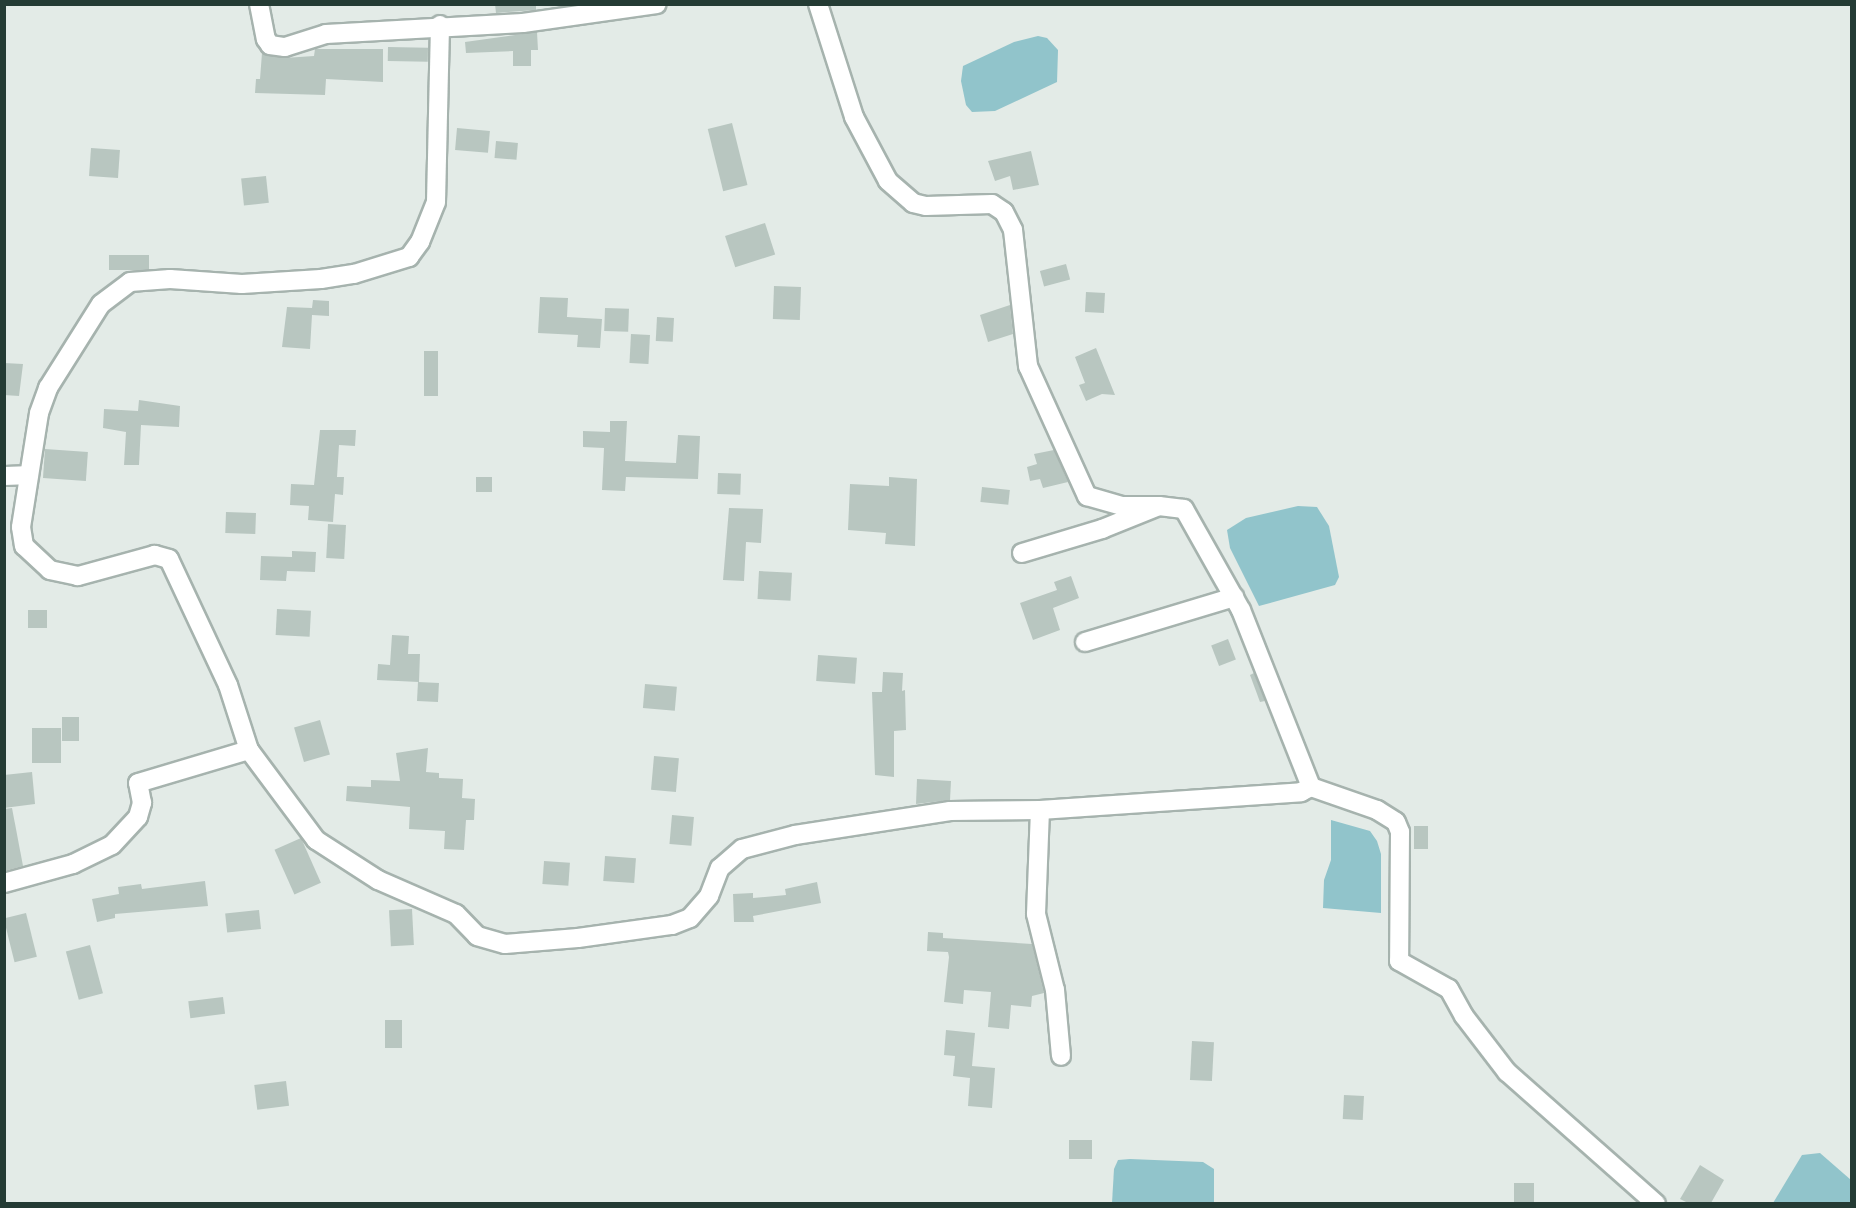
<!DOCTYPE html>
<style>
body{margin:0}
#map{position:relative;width:1856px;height:1208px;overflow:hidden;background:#e3ebe7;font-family:"Space Grotesk",sans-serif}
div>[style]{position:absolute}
.water>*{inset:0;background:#91c4cb}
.building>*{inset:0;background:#b8c6c0;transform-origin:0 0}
.roads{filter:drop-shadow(2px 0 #a6b3ae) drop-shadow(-2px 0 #a6b3ae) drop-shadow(0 2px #a6b3ae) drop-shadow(0 -2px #a6b3ae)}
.street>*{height:18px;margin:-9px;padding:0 9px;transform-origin:9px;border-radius:9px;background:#fff}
span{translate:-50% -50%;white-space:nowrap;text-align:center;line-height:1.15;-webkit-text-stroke:4.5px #f3f8f5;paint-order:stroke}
.frame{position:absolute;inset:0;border:6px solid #243b34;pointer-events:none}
</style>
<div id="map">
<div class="water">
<div style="clip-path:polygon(1038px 36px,1047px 38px,1058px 50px,1057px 82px,995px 111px,972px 112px,966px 105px,961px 81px,963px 66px,1014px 42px)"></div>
<div style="clip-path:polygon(1298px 506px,1317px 507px,1329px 526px,1339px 577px,1335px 585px,1259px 606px,1230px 548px,1227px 530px,1246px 518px)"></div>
<div style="clip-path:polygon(1331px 820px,1370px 831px,1377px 841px,1381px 854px,1381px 913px,1323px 908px,1324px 880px,1331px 860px)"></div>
<div style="clip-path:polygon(1820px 1153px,1851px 1180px,1851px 1203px,1773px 1203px,1802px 1155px)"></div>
<div style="clip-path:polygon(1130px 1159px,1203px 1162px,1214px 1169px,1214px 1203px,1112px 1203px,1114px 1169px,1118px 1160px)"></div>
</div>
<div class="building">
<div style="clip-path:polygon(495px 4px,536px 4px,536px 10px,496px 13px)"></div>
<div style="clip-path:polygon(537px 32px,538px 50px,531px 50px,531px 66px,513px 66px,513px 51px,466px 53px,465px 42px)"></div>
<div style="left:388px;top:47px;width:40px;height:14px;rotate:1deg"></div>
<div style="clip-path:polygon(315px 49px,383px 49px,383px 82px,326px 79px,325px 95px,255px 93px,256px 79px,260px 79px,262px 53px,284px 58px,314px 56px)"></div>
<div style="left:732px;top:123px;width:64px;height:25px;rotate:76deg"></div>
<div style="left:457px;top:128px;width:33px;height:22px;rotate:5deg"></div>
<div style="left:496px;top:141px;width:22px;height:17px;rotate:5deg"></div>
<div style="left:91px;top:148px;width:29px;height:28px;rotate:4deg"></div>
<div style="clip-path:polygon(1031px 151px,1039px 185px,1013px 190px,1010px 176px,995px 181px,988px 161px)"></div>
<div style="left:266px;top:176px;width:27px;height:25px;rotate:84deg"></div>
<div style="left:765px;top:223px;width:33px;height:42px;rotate:72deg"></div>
<div style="left:109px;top:255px;width:40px;height:15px"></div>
<div style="left:1066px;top:264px;width:16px;height:27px;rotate:75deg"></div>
<div style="left:774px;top:286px;width:27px;height:33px;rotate:2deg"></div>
<div style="left:1086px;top:292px;width:19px;height:20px;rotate:3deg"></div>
<div style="clip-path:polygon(540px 297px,568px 298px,567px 317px,602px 319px,600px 348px,577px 347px,578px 335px,538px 333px)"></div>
<div style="clip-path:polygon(313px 300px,329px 301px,329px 316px,312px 315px,310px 349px,282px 347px,287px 307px,312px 308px)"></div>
<div style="clip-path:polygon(1010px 305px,1013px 334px,988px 342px,980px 315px)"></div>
<div style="left:605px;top:308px;width:24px;height:23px;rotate:2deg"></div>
<div style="left:657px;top:317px;width:17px;height:24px;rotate:3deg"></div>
<div style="left:631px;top:334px;width:19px;height:29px;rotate:3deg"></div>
<div style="clip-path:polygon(1096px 348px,1115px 395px,1102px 394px,1086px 401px,1079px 385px,1085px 383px,1075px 357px)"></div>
<div style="left:424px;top:351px;width:14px;height:45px"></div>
<div style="clip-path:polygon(4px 363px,23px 364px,19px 396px,4px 395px)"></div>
<div style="clip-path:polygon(139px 400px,180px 406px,179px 427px,141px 425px,139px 465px,124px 465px,126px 432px,103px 428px,104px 409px,138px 411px)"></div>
<div style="clip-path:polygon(610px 421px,627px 421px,625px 461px,676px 463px,678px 435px,700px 436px,698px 479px,626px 477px,625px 491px,602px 490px,604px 448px,583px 447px,583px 431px,610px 432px)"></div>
<div style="clip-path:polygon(320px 430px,356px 430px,355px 446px,339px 445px,337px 477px,344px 477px,343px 495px,335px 494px,333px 522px,308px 520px,309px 506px,290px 505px,291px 484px,314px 485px)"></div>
<div style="left:45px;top:449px;width:43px;height:29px;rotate:4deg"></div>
<div style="clip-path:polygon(1054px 450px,1068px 482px,1043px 488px,1040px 479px,1030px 481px,1027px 467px,1037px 464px,1034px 454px)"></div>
<div style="left:718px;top:473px;width:23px;height:21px;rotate:2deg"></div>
<div style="left:476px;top:477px;width:16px;height:15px"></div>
<div style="clip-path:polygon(889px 477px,917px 479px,915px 546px,885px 544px,886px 533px,848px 530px,850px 484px,889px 486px)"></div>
<div style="left:982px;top:487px;width:28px;height:15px;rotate:6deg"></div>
<div style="clip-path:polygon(729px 508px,763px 509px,761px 543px,746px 542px,744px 581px,723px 580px)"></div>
<div style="left:226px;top:512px;width:30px;height:21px;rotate:2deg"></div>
<div style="left:328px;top:524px;width:18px;height:34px;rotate:3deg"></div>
<div style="clip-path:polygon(292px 551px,316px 552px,315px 572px,287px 571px,286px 581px,260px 580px,261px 556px,292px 557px)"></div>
<div style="left:759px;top:571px;width:33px;height:28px;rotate:3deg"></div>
<div style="clip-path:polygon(1071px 576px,1079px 598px,1053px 608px,1060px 630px,1033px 640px,1020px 603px,1057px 590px,1054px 582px)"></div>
<div style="left:277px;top:609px;width:34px;height:26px;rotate:3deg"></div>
<div style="left:47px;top:610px;width:18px;height:19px;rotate:90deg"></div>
<div style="clip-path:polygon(392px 635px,409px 636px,408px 654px,420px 654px,419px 682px,377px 680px,378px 664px,390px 665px)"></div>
<div style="left:1228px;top:639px;width:22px;height:18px;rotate:69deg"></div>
<div style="left:818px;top:655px;width:39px;height:26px;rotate:4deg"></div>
<div style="clip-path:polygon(883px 672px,903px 673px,902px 691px,905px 690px,906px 730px,894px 731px,894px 777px,875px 775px,872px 692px,882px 692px)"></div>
<div style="clip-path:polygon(1254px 673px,1265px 701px,1260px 702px,1250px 675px)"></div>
<div style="left:418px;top:682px;width:21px;height:19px;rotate:3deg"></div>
<div style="left:645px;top:684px;width:32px;height:24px;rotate:5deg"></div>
<div style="left:62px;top:717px;width:17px;height:24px"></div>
<div style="left:320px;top:720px;width:36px;height:27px;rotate:74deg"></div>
<div style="left:32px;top:728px;width:29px;height:35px"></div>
<div style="clip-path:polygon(428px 748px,426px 772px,439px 773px,439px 778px,463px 779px,462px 798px,475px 799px,474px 820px,466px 820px,464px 850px,444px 849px,445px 831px,409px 829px,410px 807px,346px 801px,347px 786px,371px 787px,371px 780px,400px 781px,396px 753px)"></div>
<div style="left:654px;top:756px;width:25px;height:34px;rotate:5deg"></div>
<div style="clip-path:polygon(32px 772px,35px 804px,4px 808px,4px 775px)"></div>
<div style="clip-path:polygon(917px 779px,951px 781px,950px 800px,916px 804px)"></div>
<div style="clip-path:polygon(12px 808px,23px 866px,4px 871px,4px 809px)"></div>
<div style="left:672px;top:815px;width:22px;height:29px;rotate:5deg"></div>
<div style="left:1414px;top:826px;width:14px;height:23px"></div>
<div style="left:301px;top:838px;width:49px;height:29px;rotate:66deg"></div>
<div style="left:605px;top:856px;width:31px;height:25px;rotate:4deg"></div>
<div style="left:544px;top:861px;width:26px;height:23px;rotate:4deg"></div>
<div style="clip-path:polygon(205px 881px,208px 906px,115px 914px,115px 918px,97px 922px,92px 899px,119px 894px,118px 887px,141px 884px,142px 889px)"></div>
<div style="clip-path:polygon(817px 882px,821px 903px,753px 916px,754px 922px,734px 922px,733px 894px,753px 893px,753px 898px,786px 895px,785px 889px)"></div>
<div style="left:412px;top:909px;width:36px;height:23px;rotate:87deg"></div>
<div style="left:259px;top:910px;width:19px;height:34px;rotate:84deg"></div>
<div style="left:26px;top:913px;width:45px;height:23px;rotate:76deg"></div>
<div style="clip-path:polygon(928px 932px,943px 933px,943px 938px,1032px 944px,1044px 993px,1032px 996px,1031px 1007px,1011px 1005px,1009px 1029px,988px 1027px,991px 992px,964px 990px,963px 1004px,944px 1002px,949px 957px,948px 952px,927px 951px)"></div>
<div style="left:90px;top:945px;width:50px;height:25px;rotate:75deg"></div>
<div style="left:223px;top:997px;width:17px;height:35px;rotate:83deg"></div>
<div style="left:385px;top:1020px;width:17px;height:28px"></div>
<div style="clip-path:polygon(946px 1030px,975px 1033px,972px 1066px,995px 1068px,992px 1108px,968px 1106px,970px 1078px,953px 1076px,955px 1056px,944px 1055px)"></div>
<div style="left:1192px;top:1041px;width:22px;height:39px;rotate:3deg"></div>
<div style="left:286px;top:1081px;width:25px;height:32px;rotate:83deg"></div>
<div style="left:1344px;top:1095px;width:20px;height:24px;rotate:3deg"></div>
<div style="left:1069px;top:1140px;width:23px;height:19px"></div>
<div style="clip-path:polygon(1700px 1165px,1724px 1180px,1711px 1203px,1688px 1203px,1680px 1199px)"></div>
<div style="left:1514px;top:1183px;width:20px;height:20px"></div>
</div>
<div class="roads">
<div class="street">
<div style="left:259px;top:4px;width:36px;rotate:79deg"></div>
<div style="left:266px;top:39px;width:7px;rotate:56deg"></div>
<div style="left:270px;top:45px;width:15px;rotate:8deg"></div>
<div style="left:285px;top:47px;width:43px;rotate:-17.6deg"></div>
<div style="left:326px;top:34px;width:197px;rotate:-3.2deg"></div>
<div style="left:523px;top:23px;width:135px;rotate:-8.1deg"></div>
<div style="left:818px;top:4px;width:119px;rotate:72.3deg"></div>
<div style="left:854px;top:117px;width:72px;rotate:62deg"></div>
<div style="left:888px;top:181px;width:33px;rotate:41deg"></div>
<div style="left:913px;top:203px;width:13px;rotate:13deg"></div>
<div style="left:926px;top:206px;width:66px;rotate:-1.7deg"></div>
<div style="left:992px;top:204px;width:14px;rotate:34deg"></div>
<div style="left:1004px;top:212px;width:20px;rotate:63deg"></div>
<div style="left:1013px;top:230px;width:137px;rotate:83.7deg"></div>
<div style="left:1028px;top:366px;width:143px;rotate:65.6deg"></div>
<div style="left:1087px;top:496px;width:35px;rotate:16deg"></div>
<div style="left:1121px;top:506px;width:38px"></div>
<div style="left:4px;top:476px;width:25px;rotate:-2deg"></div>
<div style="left:1022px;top:553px;width:84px;rotate:-16.7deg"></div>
<div style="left:1102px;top:529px;width:61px;rotate:-22deg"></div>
<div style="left:1159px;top:506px;width:25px;rotate:7deg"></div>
<div style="left:1184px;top:509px;width:116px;rotate:60.6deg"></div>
<div style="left:1241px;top:610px;width:190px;rotate:68.4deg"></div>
<div style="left:1085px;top:642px;width:156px;rotate:-16.8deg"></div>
<div style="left:249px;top:750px;width:68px;rotate:-107.9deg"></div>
<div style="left:228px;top:685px;width:139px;rotate:-115.1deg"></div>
<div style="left:169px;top:559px;width:15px;rotate:-164deg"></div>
<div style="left:155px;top:555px;width:80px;rotate:164.7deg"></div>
<div style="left:78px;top:576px;width:29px;rotate:-168deg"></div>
<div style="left:50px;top:570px;width:35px;rotate:-137deg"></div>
<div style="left:24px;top:546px;width:19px;rotate:-99deg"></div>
<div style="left:21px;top:527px;width:115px;rotate:-81deg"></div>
<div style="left:39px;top:413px;width:27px;rotate:-70deg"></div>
<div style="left:48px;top:388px;width:99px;rotate:-57.8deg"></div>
<div style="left:101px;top:304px;width:36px;rotate:-37deg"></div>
<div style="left:130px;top:282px;width:40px;rotate:-4.3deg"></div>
<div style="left:170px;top:279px;width:72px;rotate:4deg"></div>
<div style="left:242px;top:284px;width:79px;rotate:-3.6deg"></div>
<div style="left:321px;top:279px;width:33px;rotate:-9deg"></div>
<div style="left:354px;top:274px;width:58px;rotate:-17.2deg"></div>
<div style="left:409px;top:257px;width:19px;rotate:-54deg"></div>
<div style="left:420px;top:242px;width:43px;rotate:-68.2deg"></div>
<div style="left:436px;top:202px;width:177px;rotate:-88.7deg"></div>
<div style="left:1040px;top:810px;width:104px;rotate:92.2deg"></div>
<div style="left:1036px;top:914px;width:78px;rotate:76deg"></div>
<div style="left:1055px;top:990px;width:66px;rotate:84.8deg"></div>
<div style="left:4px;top:883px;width:72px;rotate:-15.4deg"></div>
<div style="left:73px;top:864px;width:43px;rotate:-26deg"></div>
<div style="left:112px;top:845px;width:38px;rotate:-47deg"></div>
<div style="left:138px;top:817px;width:15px;rotate:-74deg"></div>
<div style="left:142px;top:803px;width:20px;rotate:-101deg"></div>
<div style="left:138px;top:783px;width:116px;rotate:-16.6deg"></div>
<div style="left:249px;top:750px;width:112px;rotate:53.3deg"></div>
<div style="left:316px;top:840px;width:74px;rotate:32.8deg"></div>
<div style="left:378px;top:880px;width:85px;rotate:23.6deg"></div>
<div style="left:456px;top:914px;width:30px;rotate:46deg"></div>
<div style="left:477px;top:936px;width:29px;rotate:16deg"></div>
<div style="left:505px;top:944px;width:73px;rotate:-4.7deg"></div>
<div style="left:578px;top:938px;width:95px;rotate:-7.9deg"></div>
<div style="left:672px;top:925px;width:19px;rotate:-21deg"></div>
<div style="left:690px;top:918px;width:29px;rotate:-49deg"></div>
<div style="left:709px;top:896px;width:30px;rotate:-69deg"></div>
<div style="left:720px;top:868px;width:29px;rotate:-41deg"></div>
<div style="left:742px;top:849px;width:55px;rotate:-14.8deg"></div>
<div style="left:795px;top:835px;width:157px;rotate:-8.8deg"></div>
<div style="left:950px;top:811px;width:90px;rotate:-0.6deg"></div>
<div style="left:1040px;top:810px;width:262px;rotate:-3.9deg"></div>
<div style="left:1301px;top:792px;width:11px;rotate:-27deg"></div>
<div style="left:1311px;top:787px;width:70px;rotate:19.2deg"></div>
<div style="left:1377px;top:810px;width:22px;rotate:32deg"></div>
<div style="left:1396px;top:822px;width:11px;rotate:68deg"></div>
<div style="left:1400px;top:832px;width:129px;rotate:90.4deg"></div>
<div style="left:1399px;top:961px;width:57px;rotate:29.2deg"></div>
<div style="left:1449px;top:989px;width:31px;rotate:61deg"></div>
<div style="left:1464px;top:1016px;width:71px;rotate:52.5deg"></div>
<div style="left:1507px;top:1072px;width:199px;rotate:41.5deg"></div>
</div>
</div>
<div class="frame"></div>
</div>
